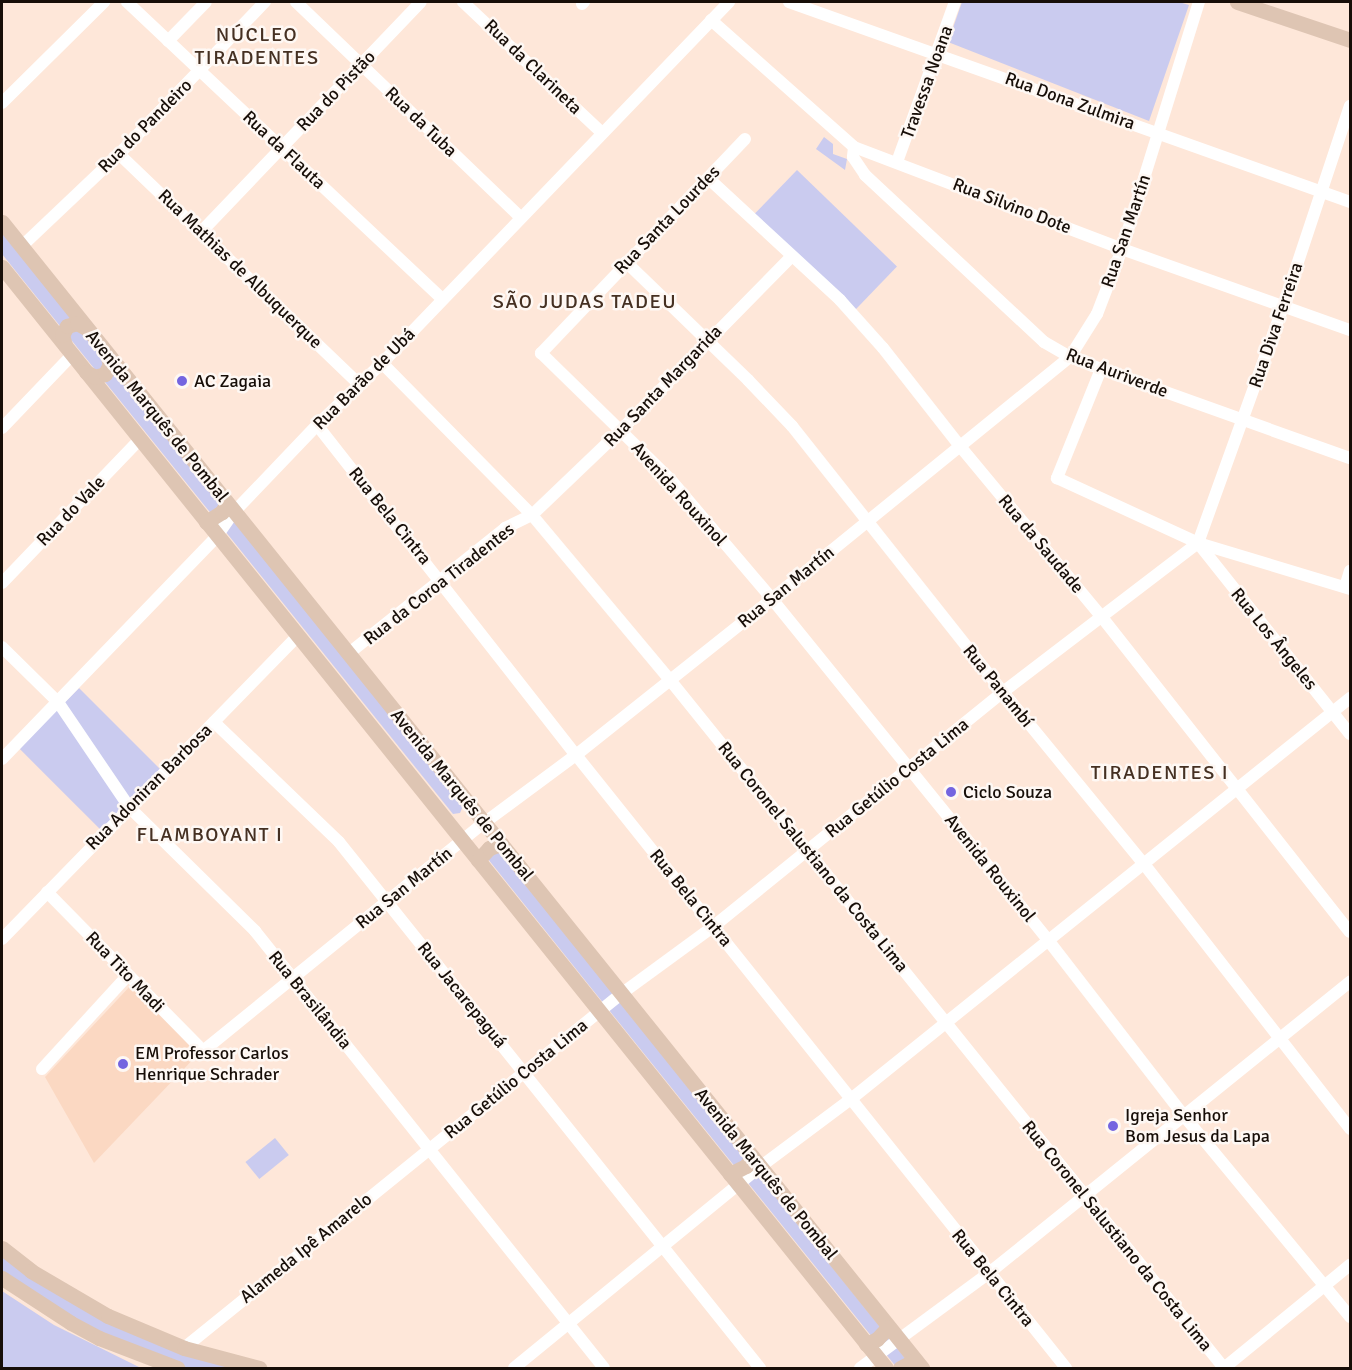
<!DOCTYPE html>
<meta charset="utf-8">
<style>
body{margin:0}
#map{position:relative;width:1352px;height:1370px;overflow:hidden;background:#fee7d9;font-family:Signika,sans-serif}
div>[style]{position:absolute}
.built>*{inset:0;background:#fbd8c2}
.green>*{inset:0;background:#cacbef;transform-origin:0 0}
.minor>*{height:12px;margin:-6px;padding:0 6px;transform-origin:6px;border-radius:6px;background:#fff}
.major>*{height:15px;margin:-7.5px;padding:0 7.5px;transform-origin:7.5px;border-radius:7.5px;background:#dec5b3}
.dots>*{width:16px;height:16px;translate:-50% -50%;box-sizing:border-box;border:3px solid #fef8f4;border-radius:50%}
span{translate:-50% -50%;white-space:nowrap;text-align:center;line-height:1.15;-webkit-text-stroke:5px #fef8f4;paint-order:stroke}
.street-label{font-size:18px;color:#170e08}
.poi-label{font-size:18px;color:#170e08}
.left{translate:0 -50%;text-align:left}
.neighbourhood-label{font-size:20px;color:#453022;letter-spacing:1.5px}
.frame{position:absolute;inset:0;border:3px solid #170e08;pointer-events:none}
</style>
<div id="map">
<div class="built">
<div style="clip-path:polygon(132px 984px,201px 1051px,94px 1163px,45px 1077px)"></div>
</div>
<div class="green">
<div style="clip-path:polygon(962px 2px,1179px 2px,1189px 5px,1149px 121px,948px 42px)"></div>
<div style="clip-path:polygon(824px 137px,833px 144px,833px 154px,847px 159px,845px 170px,816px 149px)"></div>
<div style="left:797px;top:170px;width:139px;height:62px;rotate:44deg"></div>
<div style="clip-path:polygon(2px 231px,463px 806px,460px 813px,453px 814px,2px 254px)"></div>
<div style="left:79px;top:688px;width:117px;height:85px;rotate:45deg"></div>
<div style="clip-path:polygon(498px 850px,913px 1368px,897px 1368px,588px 984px,488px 859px)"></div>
<div style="left:275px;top:1138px;width:22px;height:38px;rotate:51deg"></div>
<div style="clip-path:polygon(2px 1253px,32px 1277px,244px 1368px,180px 1368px,129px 1350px,2px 1276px)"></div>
<div style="clip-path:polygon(2px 1291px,54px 1325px,141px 1368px,2px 1368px)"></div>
</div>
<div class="minor">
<div style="left:127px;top:2px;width:433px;rotate:43.3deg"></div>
<div style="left:296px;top:2px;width:310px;rotate:43.8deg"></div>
<div style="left:463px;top:2px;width:191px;rotate:43.3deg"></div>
<div style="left:789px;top:2px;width:596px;rotate:19.62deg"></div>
<div style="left:582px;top:4px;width:3px;rotate:-45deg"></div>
<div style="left:711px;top:20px;width:191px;rotate:41.6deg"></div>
<div style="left:854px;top:147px;width:287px;rotate:20.8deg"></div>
<div style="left:1122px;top:249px;width:242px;rotate:19.6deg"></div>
<div style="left:168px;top:41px;width:54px;rotate:-45.7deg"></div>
<div style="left:2px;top:103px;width:144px;rotate:-44.7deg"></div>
<div style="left:745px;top:139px;width:296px;rotate:133.6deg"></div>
<div style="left:541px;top:353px;width:180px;rotate:44.3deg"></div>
<div style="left:670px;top:479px;width:157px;rotate:49.6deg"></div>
<div style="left:772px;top:599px;width:439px;rotate:51deg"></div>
<div style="left:1048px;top:940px;width:222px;rotate:52.3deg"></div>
<div style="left:1184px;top:1116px;width:261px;rotate:50.4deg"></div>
<div style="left:854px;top:147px;width:10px;rotate:96deg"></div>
<div style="left:853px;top:157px;width:22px;rotate:56deg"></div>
<div style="left:865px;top:175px;width:245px;rotate:43deg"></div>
<div style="left:1044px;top:342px;width:30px;rotate:30deg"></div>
<div style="left:1070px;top:357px;width:33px;rotate:21deg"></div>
<div style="left:1101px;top:369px;width:264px;rotate:19.7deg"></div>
<div style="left:119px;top:154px;width:334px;rotate:43.8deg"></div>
<div style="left:897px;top:162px;width:170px;rotate:-70.1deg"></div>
<div style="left:708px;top:178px;width:180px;rotate:42.7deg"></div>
<div style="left:840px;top:300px;width:64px;rotate:48.1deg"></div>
<div style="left:883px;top:348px;width:123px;rotate:51.9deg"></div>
<div style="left:959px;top:445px;width:222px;rotate:50.3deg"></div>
<div style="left:1101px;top:616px;width:402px;rotate:51.8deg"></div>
<div style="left:201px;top:232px;width:318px;rotate:-46.3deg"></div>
<div style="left:21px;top:247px;width:135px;rotate:-43.5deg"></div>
<div style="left:119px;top:154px;width:211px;rotate:-46.2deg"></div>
<div style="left:626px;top:262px;width:170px;rotate:44deg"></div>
<div style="left:748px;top:380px;width:64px;rotate:46.3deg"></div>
<div style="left:792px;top:426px;width:340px;rotate:51.6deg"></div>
<div style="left:1003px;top:692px;width:222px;rotate:50.7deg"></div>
<div style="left:1144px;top:864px;width:336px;rotate:52.1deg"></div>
<div style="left:382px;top:363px;width:214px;rotate:45.4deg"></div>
<div style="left:532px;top:515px;width:215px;rotate:50.1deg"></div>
<div style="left:670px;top:680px;width:883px;rotate:51.16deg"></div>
<div style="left:1101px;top:369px;width:118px;rotate:112deg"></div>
<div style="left:1057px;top:478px;width:155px;rotate:24.7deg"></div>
<div style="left:1198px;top:543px;width:159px;rotate:16.8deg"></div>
<div style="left:317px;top:425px;width:420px;rotate:51.9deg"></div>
<div style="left:576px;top:755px;width:785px;rotate:51.36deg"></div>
<div style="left:2px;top:428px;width:101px;rotate:-46.2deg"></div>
<div style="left:1198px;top:543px;width:251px;rotate:-70.2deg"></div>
<div style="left:1283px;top:307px;width:212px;rotate:-71.6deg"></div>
<div style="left:1198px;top:543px;width:244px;rotate:51.5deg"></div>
<div style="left:2px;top:583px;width:199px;rotate:-46.2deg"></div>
<div style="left:1345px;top:587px;width:17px;rotate:-73deg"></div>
<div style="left:2px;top:647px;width:78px;rotate:44.5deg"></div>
<div style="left:58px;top:702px;width:127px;rotate:55.9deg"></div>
<div style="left:129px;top:807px;width:177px;rotate:44.5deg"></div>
<div style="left:255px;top:931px;width:559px;rotate:51.39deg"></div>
<div style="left:348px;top:654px;width:201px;rotate:-38.7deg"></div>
<div style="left:505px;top:528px;width:30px;rotate:-26deg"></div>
<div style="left:532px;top:515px;width:122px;rotate:-43.7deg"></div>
<div style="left:620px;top:431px;width:245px;rotate:-45.5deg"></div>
<div style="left:214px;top:722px;width:173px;rotate:43.8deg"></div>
<div style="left:339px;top:842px;width:674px;rotate:51.33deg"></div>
<div style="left:2px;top:759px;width:310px;rotate:-46deg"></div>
<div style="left:217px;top:536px;width:29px;rotate:-55deg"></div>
<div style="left:234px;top:512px;width:120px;rotate:-46.3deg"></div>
<div style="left:317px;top:425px;width:90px;rotate:-43.6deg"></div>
<div style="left:382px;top:363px;width:501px;rotate:-46.13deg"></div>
<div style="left:47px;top:892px;width:223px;rotate:45.5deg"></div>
<div style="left:203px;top:1051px;width:362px;rotate:-39.1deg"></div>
<div style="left:484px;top:823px;width:114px;rotate:-36.5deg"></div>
<div style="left:576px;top:755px;width:251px;rotate:-38.5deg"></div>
<div style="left:772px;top:599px;width:384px;rotate:-39.1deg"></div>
<div style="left:1070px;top:357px;width:51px;rotate:-57.9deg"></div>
<div style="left:1097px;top:314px;width:70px;rotate:-69deg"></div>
<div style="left:1122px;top:249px;width:259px;rotate:-72.7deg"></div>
<div style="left:2px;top:939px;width:424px;rotate:-45.7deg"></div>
<div style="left:42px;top:1069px;width:127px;rotate:-47.5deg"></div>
<div style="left:184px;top:1348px;width:562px;rotate:-39.01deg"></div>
<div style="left:621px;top:994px;width:115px;rotate:-36.2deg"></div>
<div style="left:714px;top:926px;width:372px;rotate:-39deg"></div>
<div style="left:1003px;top:692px;width:245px;rotate:-37.4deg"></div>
<div style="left:514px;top:1368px;width:318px;rotate:-39.3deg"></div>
<div style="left:760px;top:1167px;width:114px;rotate:-36.8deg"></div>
<div style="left:851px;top:1099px;width:640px;rotate:-38.79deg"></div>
<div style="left:860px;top:1368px;width:160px;rotate:-36.4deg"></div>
<div style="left:989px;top:1273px;width:464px;rotate:-38.9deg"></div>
<div style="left:1224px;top:1368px;width:163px;rotate:-39.3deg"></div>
</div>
<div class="major">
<div style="left:1237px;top:2px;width:119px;rotate:18.6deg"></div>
<div style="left:2px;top:222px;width:1470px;rotate:51.24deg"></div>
<div style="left:2px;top:267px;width:1412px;rotate:51.24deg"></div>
<div style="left:65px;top:345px;width:10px;rotate:-107deg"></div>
<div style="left:62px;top:335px;width:10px;rotate:-61deg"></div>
<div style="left:67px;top:326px;width:10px;rotate:-17deg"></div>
<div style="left:77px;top:323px;width:10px;rotate:29deg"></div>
<div style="left:86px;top:372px;width:10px;rotate:29deg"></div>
<div style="left:95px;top:377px;width:10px;rotate:-17deg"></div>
<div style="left:105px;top:374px;width:11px;rotate:-63deg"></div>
<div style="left:110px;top:364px;width:10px;rotate:-107deg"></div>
<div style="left:206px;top:522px;width:19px;rotate:-32deg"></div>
<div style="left:222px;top:512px;width:10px;rotate:-61deg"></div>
<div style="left:478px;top:860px;width:16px;rotate:-47deg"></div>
<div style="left:489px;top:848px;width:13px;rotate:-18deg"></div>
<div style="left:730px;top:1174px;width:18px;rotate:-27deg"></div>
<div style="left:746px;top:1166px;width:11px;rotate:-56deg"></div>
<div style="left:2px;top:1248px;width:37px;rotate:38deg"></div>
<div style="left:31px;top:1271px;width:89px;rotate:30.3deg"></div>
<div style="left:108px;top:1316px;width:82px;rotate:22.8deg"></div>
<div style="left:184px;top:1348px;width:78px;rotate:14.9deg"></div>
<div style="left:2px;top:1278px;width:82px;rotate:33.1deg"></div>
<div style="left:71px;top:1323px;width:32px;rotate:28deg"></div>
<div style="left:99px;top:1338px;width:84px;rotate:21deg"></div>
<div style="left:866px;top:1344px;width:12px;rotate:-24deg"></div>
<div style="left:877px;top:1339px;width:16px;rotate:-47deg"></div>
<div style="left:900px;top:1368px;width:17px;rotate:-28deg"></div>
</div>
<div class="dots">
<div style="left:182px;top:381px;background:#7465e0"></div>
<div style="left:951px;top:792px;background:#7465e0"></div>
<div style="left:123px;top:1064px;background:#7465e0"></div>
<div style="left:1113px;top:1126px;background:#7465e0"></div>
</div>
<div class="street-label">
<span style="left:533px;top:67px;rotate:44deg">Rua da Clarineta</span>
<span style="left:927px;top:82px;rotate:-70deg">Travessa Noana</span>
<span style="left:336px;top:91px;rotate:-46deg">Rua do Pistão</span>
<span style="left:1070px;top:101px;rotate:20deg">Rua Dona Zulmira</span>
<span style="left:421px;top:122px;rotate:44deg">Rua da Tuba</span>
<span style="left:145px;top:126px;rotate:-45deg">Rua do Pandeiro</span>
<span style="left:284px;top:150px;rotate:43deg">Rua da Flauta</span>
<span style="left:1012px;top:206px;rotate:21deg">Rua Silvino Dote</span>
<span style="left:667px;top:220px;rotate:-46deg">Rua Santa Lourdes</span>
<span style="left:1126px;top:231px;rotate:-71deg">Rua San Martín</span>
<span style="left:240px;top:269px;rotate:44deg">Rua Mathias de Albuquerque</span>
<span style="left:1276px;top:325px;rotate:-71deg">Rua Diva Ferreira</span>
<span style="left:1117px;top:373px;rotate:21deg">Rua Auriverde</span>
<span style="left:364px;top:379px;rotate:-45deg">Rua Barão de Ubá</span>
<span style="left:663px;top:386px;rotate:-46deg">Rua Santa Margarida</span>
<span style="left:157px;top:416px;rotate:51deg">Avenida Marquês de Pombal</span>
<span style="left:679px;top:494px;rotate:48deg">Avenida Rouxinol</span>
<span style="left:71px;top:511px;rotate:-46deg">Rua do Vale</span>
<span style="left:390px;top:516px;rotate:51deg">Rua Bela Cintra</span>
<span style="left:1041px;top:544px;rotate:50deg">Rua da Saudade</span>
<span style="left:439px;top:584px;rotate:-38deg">Rua da Coroa Tiradentes</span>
<span style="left:786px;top:587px;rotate:-39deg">Rua San Martín</span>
<span style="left:1274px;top:639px;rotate:51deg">Rua Los Ângeles</span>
<span style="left:998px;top:686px;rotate:51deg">Rua Panambí</span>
<span style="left:897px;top:778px;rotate:-39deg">Rua Getúlio Costa Lima</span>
<span style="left:149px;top:787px;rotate:-45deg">Rua Adoniran Barbosa</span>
<span style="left:462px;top:795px;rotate:51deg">Avenida Marquês de Pombal</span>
<span style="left:813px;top:857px;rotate:51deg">Rua Coronel Salustiano da Costa Lima</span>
<span style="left:990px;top:868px;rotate:51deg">Avenida Rouxinol</span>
<span style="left:404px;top:888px;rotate:-39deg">Rua San Martín</span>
<span style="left:691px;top:898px;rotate:51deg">Rua Bela Cintra</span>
<span style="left:125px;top:972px;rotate:46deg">Rua Tito Madi</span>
<span style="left:462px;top:995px;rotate:51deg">Rua Jacarepaguá</span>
<span style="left:310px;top:1000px;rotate:51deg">Rua Brasilândia</span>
<span style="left:516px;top:1079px;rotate:-39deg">Rua Getúlio Costa Lima</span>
<span style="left:766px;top:1174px;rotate:51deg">Avenida Marquês de Pombal</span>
<span style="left:1117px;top:1236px;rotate:51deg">Rua Coronel Salustiano da Costa Lima</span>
<span style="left:306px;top:1248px;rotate:-39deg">Alameda Ipê Amarelo</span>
<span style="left:993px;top:1278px;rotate:51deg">Rua Bela Cintra</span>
</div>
<div class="poi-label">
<span class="left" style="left:194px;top:381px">AC Zagaia</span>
<span class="left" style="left:963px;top:792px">Ciclo Souza</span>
<span class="left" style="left:135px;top:1064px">EM Professor Carlos<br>Henrique Schrader</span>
<span class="left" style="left:1125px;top:1126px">Igreja Senhor<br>Bom Jesus da Lapa</span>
</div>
<div class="neighbourhood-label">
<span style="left:257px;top:46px">NÚCLEO<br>TIRADENTES</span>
<span style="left:585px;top:301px">SÃO JUDAS TADEU</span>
<span style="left:1160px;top:772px">TIRADENTES I</span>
<span style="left:210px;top:834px">FLAMBOYANT I</span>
</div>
<div class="frame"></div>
</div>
